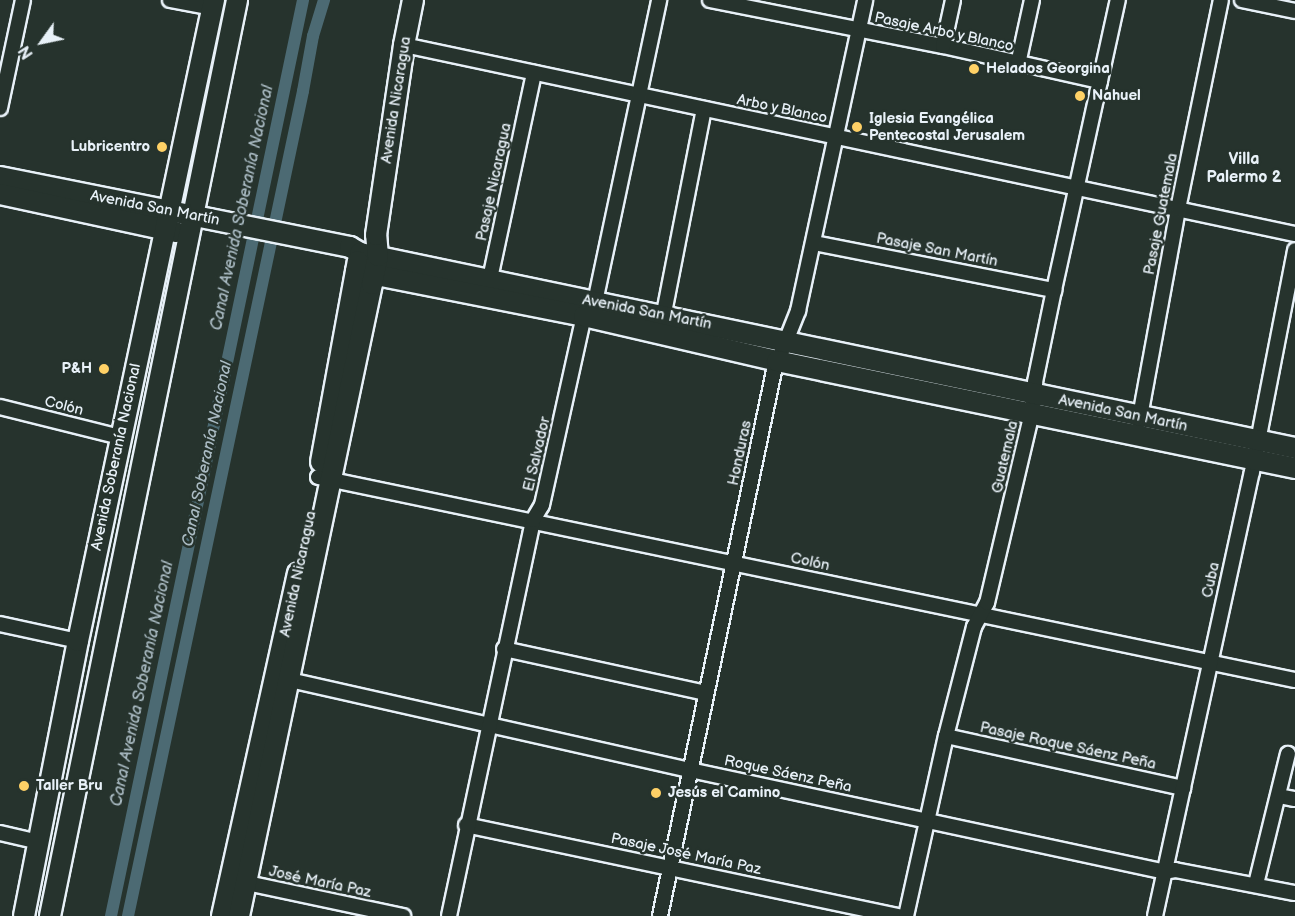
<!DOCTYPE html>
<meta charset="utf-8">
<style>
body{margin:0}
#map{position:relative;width:1295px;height:916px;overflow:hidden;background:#26332d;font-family:"Balsamiq Sans",sans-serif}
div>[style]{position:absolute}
.canal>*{height:12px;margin:-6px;padding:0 6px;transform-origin:6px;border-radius:6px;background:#4c6a73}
.roads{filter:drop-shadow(2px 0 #e8f1f8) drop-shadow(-2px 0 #e8f1f8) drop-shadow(0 2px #e8f1f8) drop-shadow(0 -2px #e8f1f8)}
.street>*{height:14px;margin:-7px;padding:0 7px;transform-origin:7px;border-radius:7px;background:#26332d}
.secondary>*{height:20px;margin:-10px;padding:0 10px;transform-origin:10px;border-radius:10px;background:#26332d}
.dots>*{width:16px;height:16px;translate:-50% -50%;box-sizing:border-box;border:3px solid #26332d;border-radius:50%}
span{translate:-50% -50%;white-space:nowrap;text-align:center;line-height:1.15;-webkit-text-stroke:5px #26332d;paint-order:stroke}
.street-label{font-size:15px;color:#e8f1f8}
.poi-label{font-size:15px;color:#e8f1f8;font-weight:700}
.left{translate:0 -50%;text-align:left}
.right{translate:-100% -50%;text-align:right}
.neighbourhood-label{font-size:16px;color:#e8f1f8;font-weight:700}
.water-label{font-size:16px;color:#aabbc3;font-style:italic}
.north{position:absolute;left:12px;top:12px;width:60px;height:60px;-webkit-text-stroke:4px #26332d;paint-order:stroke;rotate:237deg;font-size:16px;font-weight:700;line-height:24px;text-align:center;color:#e8f1f8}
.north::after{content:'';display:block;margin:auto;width:21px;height:27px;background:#e8f1f8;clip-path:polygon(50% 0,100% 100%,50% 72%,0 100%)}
</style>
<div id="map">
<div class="canal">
<div style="left:111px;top:916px;width:936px;rotate:-78.16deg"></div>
<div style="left:128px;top:916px;width:843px;rotate:-78.02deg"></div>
<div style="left:303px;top:91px;width:56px;rotate:-79.7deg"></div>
<div style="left:313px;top:36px;width:38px;rotate:-73deg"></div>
</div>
<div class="roads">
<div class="street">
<div style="left:170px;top:0;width:44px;rotate:10.5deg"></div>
<div style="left:710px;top:0;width:237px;rotate:11.2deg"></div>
<div style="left:943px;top:46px;width:161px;rotate:12.6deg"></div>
<div style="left:1242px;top:0;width:54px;rotate:11.7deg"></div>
<div style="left:404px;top:45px;width:911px;rotate:11.98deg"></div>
<div style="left:943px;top:46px;width:47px;rotate:-77.7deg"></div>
<div style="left:1018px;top:64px;width:66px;rotate:-77.7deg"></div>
<div style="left:0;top:108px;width:110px;rotate:-78deg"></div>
<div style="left:814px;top:243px;width:245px;rotate:11.1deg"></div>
<div style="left:488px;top:288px;width:220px;rotate:-77.9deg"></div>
<div style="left:662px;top:323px;width:218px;rotate:-78.9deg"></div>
<div style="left:0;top:407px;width:124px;rotate:14deg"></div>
<div style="left:1139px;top:422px;width:217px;rotate:-79.6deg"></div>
<div style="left:1178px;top:209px;width:213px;rotate:-78.4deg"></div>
<div style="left:318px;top:477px;width:998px;rotate:11.74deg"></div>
<div style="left:0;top:624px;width:80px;rotate:12.3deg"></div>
<div style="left:504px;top:649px;width:206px;rotate:12.3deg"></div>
<div style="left:281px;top:678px;width:419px;rotate:12.7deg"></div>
<div style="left:690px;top:770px;width:486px;rotate:12.1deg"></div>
<div style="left:1165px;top:872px;width:10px;rotate:-11deg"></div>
<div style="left:1175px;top:870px;width:122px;rotate:10.9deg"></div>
<div style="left:946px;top:736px;width:243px;rotate:12.4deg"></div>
<div style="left:1279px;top:796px;width:16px;rotate:11deg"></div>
<div style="left:466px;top:825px;width:442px;rotate:11.9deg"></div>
<div style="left:0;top:833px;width:40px;rotate:13deg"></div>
<div style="left:238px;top:881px;width:169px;rotate:12deg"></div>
<div style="left:1256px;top:884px;width:134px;rotate:-76.2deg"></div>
<div style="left:449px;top:916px;width:405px;rotate:-78deg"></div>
<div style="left:533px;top:520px;width:17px;rotate:-59deg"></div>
<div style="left:542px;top:505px;width:194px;rotate:-77.5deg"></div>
<div style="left:584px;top:316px;width:18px;rotate:-52deg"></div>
<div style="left:595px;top:302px;width:309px;rotate:-78deg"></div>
<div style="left:660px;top:916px;width:557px;rotate:-78.19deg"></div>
<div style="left:774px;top:371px;width:65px;rotate:-68.2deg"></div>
<div style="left:798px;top:311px;width:318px;rotate:-77.8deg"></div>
<div style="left:906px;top:916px;width:184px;rotate:-77.5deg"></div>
<div style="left:946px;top:736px;width:113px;rotate:-75.6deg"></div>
<div style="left:974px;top:627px;width:27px;rotate:-62deg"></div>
<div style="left:987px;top:603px;width:195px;rotate:-76.7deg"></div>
<div style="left:1032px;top:413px;width:31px;rotate:-84deg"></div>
<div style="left:1035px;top:382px;width:94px;rotate:-78.3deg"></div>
<div style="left:1054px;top:290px;width:297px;rotate:-77.6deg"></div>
<div style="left:1155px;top:916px;width:454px;rotate:-77.7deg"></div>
<div style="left:1252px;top:472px;width:226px;rotate:-79deg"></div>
</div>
<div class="secondary">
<div style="left:0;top:177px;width:357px;rotate:11.3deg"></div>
<div style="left:350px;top:247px;width:12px;rotate:31deg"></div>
<div style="left:360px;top:253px;width:955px;rotate:11.78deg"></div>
<div style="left:0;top:194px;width:180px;rotate:12.2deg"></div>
<div style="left:356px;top:271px;width:232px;rotate:11.2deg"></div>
<div style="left:584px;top:316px;width:198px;rotate:13.1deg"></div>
<div style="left:777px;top:361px;width:529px;rotate:11.67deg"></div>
<div style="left:321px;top:462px;width:204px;rotate:-79.6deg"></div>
<div style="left:24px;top:916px;width:280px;rotate:-78.9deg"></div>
<div style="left:78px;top:641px;width:655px;rotate:-78.02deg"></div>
<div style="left:50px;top:916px;width:935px;rotate:-78.46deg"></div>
<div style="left:222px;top:916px;width:351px;rotate:-77.5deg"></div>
<div style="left:239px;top:916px;width:646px;rotate:-78.12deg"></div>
<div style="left:372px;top:284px;width:29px;rotate:-78deg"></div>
<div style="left:378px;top:256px;width:21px;rotate:-95deg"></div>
<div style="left:376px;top:235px;width:192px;rotate:-81.6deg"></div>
<div style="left:404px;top:45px;width:46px;rotate:-78.7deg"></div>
</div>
</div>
<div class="dots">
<div style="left:974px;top:69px;background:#ffd166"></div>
<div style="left:1080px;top:96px;background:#ffd166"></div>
<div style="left:857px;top:127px;background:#ffd166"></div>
<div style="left:162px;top:147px;background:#ffd166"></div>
<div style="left:104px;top:369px;background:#ffd166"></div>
<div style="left:24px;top:786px;background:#ffd166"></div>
<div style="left:656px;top:793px;background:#ffd166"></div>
</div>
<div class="street-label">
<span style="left:944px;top:32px;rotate:12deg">Pasaje Arbo y Blanco</span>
<span style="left:396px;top:100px;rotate:-81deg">Avenida Nicaragua</span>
<span style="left:782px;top:109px;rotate:12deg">Arbo y Blanco</span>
<span style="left:494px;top:182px;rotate:-78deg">Pasaje Nicaragua</span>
<span style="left:155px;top:208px;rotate:11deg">Avenida San Martín</span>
<span style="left:1161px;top:214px;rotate:-79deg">Pasaje Guatemala</span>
<span style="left:937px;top:250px;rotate:11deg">Pasaje San Martín</span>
<span style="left:647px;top:312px;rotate:11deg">Avenida San Martín</span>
<span style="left:64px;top:406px;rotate:14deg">Colón</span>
<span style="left:1123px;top:413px;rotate:12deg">Avenida San Martín</span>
<span style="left:740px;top:453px;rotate:-78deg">Honduras</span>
<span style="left:537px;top:454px;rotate:-77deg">El Salvador</span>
<span style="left:116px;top:457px;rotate:-78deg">Avenida Soberanía Nacional</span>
<span style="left:1005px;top:457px;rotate:-77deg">Guatemala</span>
<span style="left:810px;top:562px;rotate:12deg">Colón</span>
<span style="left:298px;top:574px;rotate:-78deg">Avenida Nicaragua</span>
<span style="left:1211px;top:580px;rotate:-78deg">Cuba</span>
<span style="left:1068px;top:746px;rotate:12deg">Pasaje Roque Sáenz Peña</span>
<span style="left:788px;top:774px;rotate:12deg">Roque Sáenz Peña</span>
<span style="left:686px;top:854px;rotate:12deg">Pasaje José María Paz</span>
<span style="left:320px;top:882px;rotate:12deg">José María Paz</span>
</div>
<div class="poi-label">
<span class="left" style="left:986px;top:69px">Helados Georgina</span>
<span class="left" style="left:1092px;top:96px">Nahuel</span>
<span class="left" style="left:869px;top:127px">Iglesia Evangélica<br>Pentecostal Jerusalem</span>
<span class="right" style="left:150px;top:147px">Lubricentro</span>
<span class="right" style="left:92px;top:369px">P&amp;H</span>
<span class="left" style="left:36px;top:786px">Taller Bru</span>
<span class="left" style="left:668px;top:793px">Jesús el Camino</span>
</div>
<div class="neighbourhood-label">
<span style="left:1244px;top:169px">Villa<br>Palermo 2</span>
</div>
<div class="water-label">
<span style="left:243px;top:208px;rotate:-78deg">Canal Avenida Soberanía Nacional</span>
<span style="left:208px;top:454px;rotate:-78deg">Canal Soberanía Nacional</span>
<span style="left:143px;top:684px;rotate:-78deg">Canal Avenida Soberanía Nacional</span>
</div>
<div class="north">N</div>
</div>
